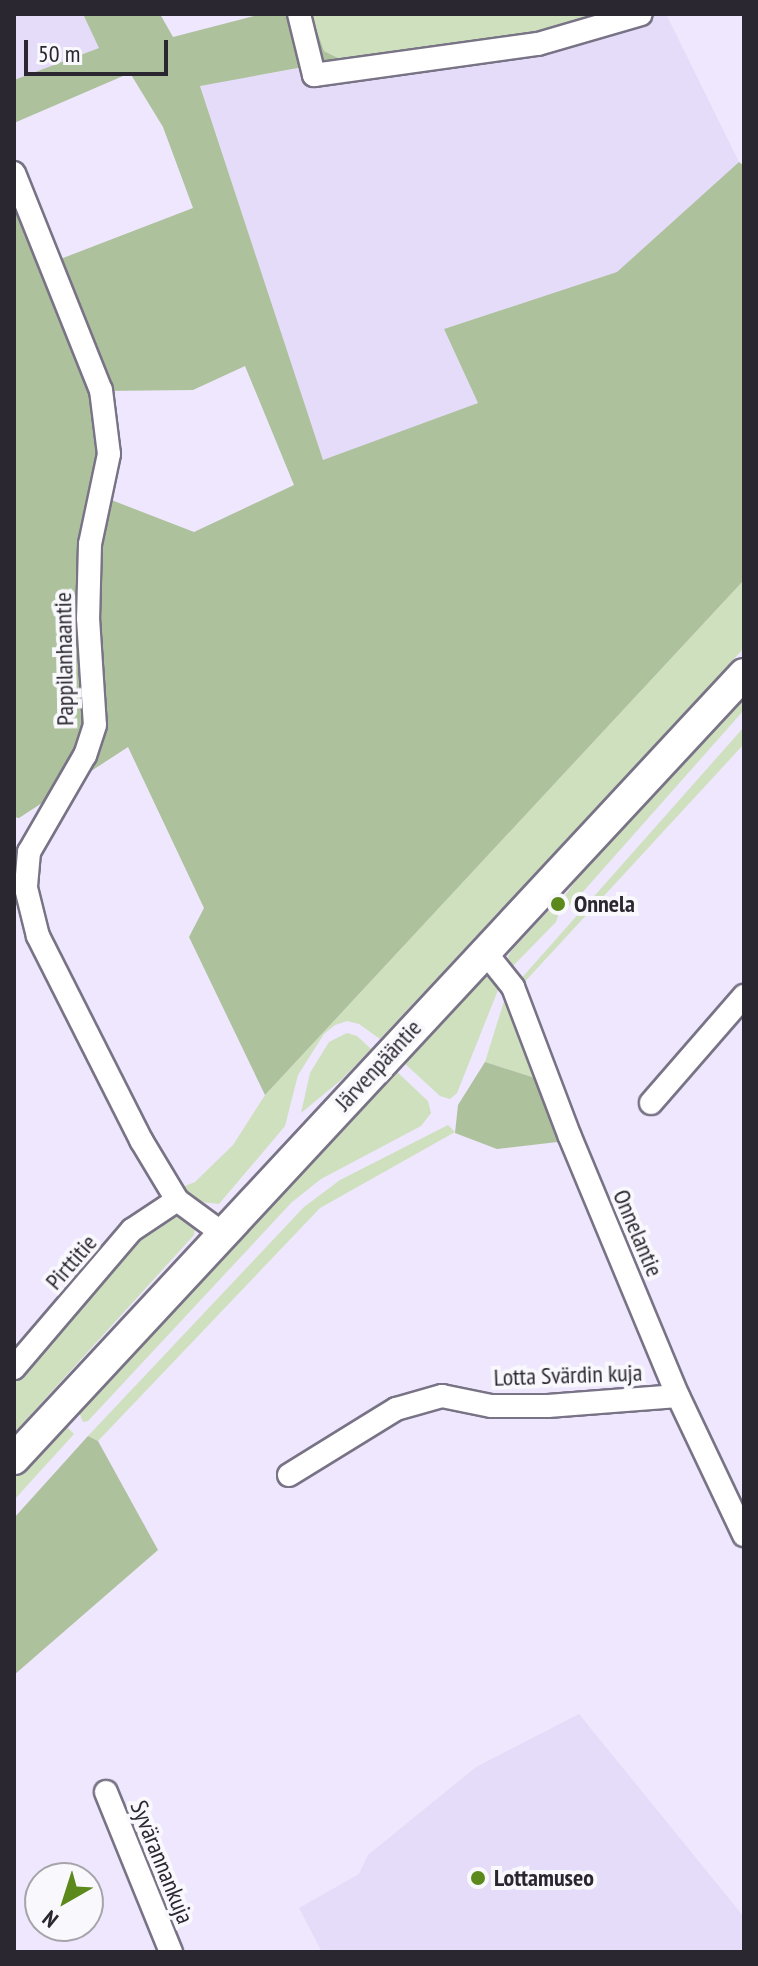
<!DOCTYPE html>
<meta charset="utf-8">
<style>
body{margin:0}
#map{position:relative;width:758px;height:1966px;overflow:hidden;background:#eee7fd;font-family:"PT Sans Narrow",sans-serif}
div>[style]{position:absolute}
.built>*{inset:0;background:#e5dcf9}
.green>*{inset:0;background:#cee0be}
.forest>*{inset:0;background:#adc19c}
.roads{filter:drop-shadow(2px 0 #797386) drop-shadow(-2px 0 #797386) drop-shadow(0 2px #797386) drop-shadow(0 -2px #797386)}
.minor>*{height:22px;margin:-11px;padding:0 11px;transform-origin:11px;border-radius:11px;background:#fff}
.secondary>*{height:30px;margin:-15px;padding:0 15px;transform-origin:15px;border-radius:15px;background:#fff}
.dots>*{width:22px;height:22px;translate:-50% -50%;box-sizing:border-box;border:4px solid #f9f8fc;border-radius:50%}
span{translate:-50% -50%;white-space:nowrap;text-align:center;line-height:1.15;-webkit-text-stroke:8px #f9f8fc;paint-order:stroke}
.street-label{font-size:24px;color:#2a2730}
.poi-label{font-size:24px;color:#2a2730;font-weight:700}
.left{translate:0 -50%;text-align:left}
.frame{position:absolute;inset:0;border:16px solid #2a2730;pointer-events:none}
.north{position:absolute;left:24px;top:1862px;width:80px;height:80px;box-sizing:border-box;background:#f9f8fc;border:2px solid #a6a4aa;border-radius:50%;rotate:219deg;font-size:22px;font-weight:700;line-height:32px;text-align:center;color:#2a2730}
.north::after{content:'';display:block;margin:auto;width:28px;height:36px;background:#5b891b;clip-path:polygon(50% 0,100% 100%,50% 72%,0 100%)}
.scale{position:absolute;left:24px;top:40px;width:144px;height:36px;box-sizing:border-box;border:4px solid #2a2730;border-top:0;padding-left:10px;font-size:24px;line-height:28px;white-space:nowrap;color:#2a2730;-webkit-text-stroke:6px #f9f8fc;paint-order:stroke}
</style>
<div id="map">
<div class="built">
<div style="clip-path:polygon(14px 14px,83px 14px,100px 48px,14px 80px)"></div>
<div style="clip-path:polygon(623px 14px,666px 14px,739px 162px,617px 272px,444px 329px,478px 403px,323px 461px,200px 85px)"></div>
<div style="clip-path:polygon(579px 1714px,744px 1917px,744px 1952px,322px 1952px,299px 1908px,359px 1874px,368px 1855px,476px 1767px)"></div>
</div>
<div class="green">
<div style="clip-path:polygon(311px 14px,623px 14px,538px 37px,342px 60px,324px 51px)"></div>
<div style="clip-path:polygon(744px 580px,744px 648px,711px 684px,380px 1039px,359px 1024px,347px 1021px,335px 1025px,324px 1034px,298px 1075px,285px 1126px,219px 1204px,193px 1201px,177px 1189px,195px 1182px,233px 1145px,265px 1095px)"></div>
<div style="clip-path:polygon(744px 693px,744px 710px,581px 894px,569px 906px,564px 906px,561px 901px,598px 850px)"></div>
<div style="clip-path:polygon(744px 727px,744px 744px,519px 988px,519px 981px)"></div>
<div style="clip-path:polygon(549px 910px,555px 910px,558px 916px,556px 922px,511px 968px,508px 957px,511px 951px)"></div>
<div style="clip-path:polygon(485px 976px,500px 985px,457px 1093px,450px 1099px,440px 1096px,403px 1062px,476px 980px)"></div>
<div style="clip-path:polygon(505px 998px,509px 998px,535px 1078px,485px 1062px)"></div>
<div style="clip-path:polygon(347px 1033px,357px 1036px,371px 1049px,341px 1080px,301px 1113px,310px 1073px,329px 1042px)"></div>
<div style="clip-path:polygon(395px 1070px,428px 1101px,431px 1113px,421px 1126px,321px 1179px,292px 1202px,88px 1421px,83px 1422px,78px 1410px)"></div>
<div style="clip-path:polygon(448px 1125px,455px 1132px,320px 1208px,98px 1441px,88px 1436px,304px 1207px,340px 1180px)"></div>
<div style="clip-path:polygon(173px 1210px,195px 1225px,194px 1235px,14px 1433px,14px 1376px,150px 1224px)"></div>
<div style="clip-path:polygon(66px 1426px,74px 1434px,14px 1500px,14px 1478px)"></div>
</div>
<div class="forest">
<div style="clip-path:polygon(evenodd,83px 14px,160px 14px,173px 37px,262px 14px,311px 14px,324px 51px,342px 60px,200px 86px,323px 460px,478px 403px,444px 329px,617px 272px,739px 162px,744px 166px,744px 580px,265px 1095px,189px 937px,204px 908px,128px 747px,19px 818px,14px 817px,14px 173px,50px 263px,193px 208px,163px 127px,130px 73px,14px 123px,14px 80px,99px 48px,83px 14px,245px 366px,294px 485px,194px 532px,101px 496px,101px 391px,193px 390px,245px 366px)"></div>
<div style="clip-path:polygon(485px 1062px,535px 1078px,566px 1141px,497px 1149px,455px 1133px,458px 1105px)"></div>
<div style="clip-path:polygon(88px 1436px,98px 1441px,158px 1550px,14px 1675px,14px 1518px)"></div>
</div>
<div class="roads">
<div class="minor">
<div style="left:299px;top:14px;width:63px;rotate:76.2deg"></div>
<div style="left:314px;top:75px;width:226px;rotate:-7.9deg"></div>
<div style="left:538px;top:44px;width:107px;rotate:-16.2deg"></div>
<div style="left:14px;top:173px;width:234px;rotate:68.2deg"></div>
<div style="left:101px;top:390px;width:64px;rotate:82.9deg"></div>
<div style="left:109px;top:454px;width:92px;rotate:101.9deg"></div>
<div style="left:90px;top:544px;width:74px;rotate:91.5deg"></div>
<div style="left:88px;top:618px;width:107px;rotate:86.3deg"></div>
<div style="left:95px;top:725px;width:32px;rotate:108deg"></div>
<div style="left:85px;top:755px;width:112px;rotate:120deg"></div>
<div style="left:29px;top:852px;width:36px;rotate:95deg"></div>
<div style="left:26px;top:888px;width:49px;rotate:76deg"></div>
<div style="left:38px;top:936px;width:229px;rotate:63.2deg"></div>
<div style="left:141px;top:1140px;width:70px;rotate:59deg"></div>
<div style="left:177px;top:1200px;width:56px;rotate:36.3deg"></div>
<div style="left:485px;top:952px;width:45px;rotate:51.3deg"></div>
<div style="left:513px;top:987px;width:160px;rotate:69.2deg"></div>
<div style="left:570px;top:1137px;width:281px;rotate:67.4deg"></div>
<div style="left:678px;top:1396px;width:154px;rotate:64.6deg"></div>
<div style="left:651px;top:1103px;width:142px;rotate:-49deg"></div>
<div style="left:14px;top:1368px;width:182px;rotate:-49.5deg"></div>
<div style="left:132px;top:1230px;width:54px;rotate:-33.7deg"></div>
<div style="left:289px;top:1475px;width:126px;rotate:-31.7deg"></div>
<div style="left:396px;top:1409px;width:48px;rotate:-15.8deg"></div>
<div style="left:442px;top:1396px;width:50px;rotate:11.5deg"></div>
<div style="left:491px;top:1406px;width:57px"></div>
<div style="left:548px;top:1406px;width:130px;rotate:-4.4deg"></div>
<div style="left:106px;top:1792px;width:173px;rotate:67.9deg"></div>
</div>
<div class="secondary">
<div style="left:14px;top:1459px;width:1072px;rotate:-47.08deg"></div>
</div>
</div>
<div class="dots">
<div style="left:558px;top:904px;background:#5b891b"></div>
<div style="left:478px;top:1878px;background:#5b891b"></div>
</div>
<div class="street-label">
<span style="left:64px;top:659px;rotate:-91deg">Pappilanhaantie</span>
<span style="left:378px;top:1065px;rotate:-47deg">Järvenpääntie</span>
<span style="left:638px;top:1233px;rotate:67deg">Onnelantie</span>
<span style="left:71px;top:1262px;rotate:-49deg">Pirttitie</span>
<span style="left:568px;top:1375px;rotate:-2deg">Lotta Svärdin kuja</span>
<span style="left:162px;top:1862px;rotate:68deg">Syvärannankuja</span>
</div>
<div class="poi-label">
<span class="left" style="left:574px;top:904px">Onnela</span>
<span class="left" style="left:494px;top:1878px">Lottamuseo</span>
</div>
<div class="frame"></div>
<div class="north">N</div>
<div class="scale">50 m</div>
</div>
